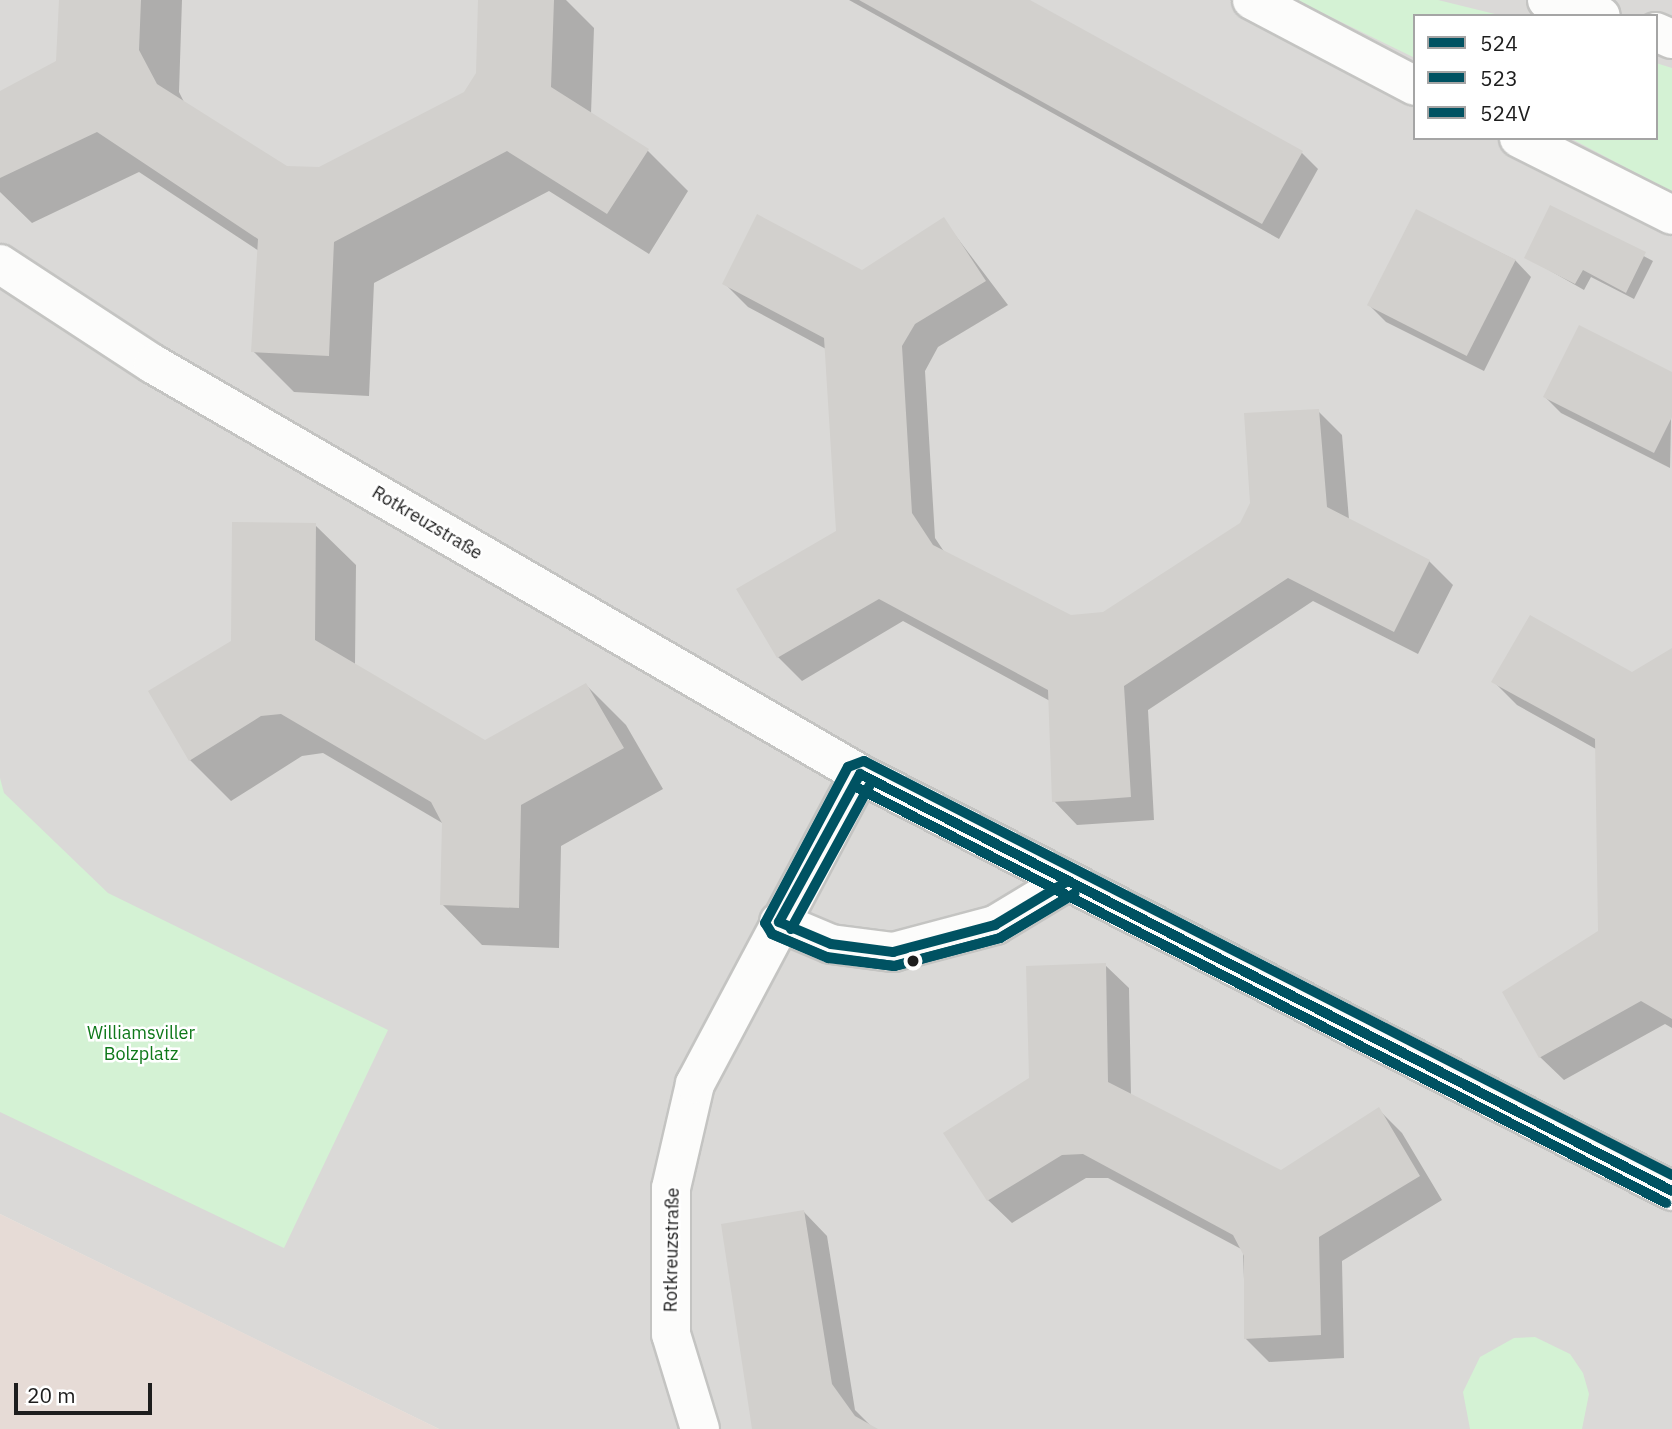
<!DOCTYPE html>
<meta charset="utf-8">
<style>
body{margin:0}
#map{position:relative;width:1672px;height:1429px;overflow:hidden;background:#ebeae6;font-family:"IBM Plex Sans",sans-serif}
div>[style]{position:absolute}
.residential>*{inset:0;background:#dad9d7}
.military>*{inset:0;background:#e6dbd6}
.park>*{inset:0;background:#d4f2d4}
.shadow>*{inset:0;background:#0003}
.building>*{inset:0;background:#d2d0cd;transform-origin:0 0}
.roads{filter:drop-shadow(2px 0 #c4c4c2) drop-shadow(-2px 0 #c4c4c2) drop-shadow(0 2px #c4c4c2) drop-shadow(0 -2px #c4c4c2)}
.minor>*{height:38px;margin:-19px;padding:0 19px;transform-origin:19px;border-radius:19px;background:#fcfcfb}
.bus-1>*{height:10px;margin:-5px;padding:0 5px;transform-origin:5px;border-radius:5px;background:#005262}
.bus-2>*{height:10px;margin:-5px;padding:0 5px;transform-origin:5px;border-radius:5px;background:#005262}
.bus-3>*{height:10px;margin:-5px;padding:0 5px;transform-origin:5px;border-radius:5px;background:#005262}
.dots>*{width:19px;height:19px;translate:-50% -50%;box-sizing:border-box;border:4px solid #fff;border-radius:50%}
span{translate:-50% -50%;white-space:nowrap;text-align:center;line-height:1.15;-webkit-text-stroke:5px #fff;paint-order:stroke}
.street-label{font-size:18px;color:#1d1d1d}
.park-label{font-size:18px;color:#0e7819}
.legend{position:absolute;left:1413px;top:14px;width:245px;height:126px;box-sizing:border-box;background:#fff;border:2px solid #a5a5a5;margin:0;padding:9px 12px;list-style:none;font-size:21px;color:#1d1d1d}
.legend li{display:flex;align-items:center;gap:14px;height:35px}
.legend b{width:35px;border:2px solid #a5a5a5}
.scale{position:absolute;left:14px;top:1383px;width:138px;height:32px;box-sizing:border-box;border:4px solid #1d1d1d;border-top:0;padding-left:9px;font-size:21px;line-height:24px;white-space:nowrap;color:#1d1d1d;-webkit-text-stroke:5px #fff;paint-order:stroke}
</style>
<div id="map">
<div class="residential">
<div style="clip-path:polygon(evenodd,0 0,1672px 0,1672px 1429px,439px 1429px,0 1214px,0 0,1415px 16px,1656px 16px,1656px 138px,1415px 138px,1415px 16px)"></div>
</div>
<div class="military">
<div style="clip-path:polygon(0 1214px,176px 1300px,439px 1429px,0 1429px)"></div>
</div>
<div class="park">
<div style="clip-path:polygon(1296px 0,1438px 0,1503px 16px,1415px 16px,1415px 58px)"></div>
<div style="clip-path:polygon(1656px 63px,1672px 68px,1672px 192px,1570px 138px,1656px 138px)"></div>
<div style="clip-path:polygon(0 778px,4px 793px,108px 893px,388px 1030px,284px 1248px,0 1112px)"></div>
<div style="clip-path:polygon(1535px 1337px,1570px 1354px,1583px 1373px,1589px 1394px,1582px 1429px,1470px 1429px,1463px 1392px,1480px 1357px,1514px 1338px)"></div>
</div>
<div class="shadow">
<div style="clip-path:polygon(61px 0,182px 0,179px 92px,185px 104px,287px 168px,320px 169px,465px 93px,477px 74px,480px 0,566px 0,594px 28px,591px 114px,647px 150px,688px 191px,649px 254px,549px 191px,374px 283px,369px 396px,294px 392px,253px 351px,259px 251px,139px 172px,32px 223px,0 192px,0 93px,58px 62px)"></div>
<div style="clip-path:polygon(849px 0,1027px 0,1302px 153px,1318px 169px,1279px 239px)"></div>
<div style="clip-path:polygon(1551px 207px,1653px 261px,1634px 299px,1591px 277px,1584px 290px,1526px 257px)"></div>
<div style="clip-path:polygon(1417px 211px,1515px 260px,1531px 277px,1484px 371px,1386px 322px,1370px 306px)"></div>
<div style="clip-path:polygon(943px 219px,1008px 305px,938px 347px,925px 371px,935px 538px,945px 553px,1071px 616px,1104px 614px,1241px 524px,1318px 411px,1342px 435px,1349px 520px,1429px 561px,1453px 585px,1418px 654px,1313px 601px,1148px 710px,1154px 820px,1077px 825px,1054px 801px,1050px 701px,903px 621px,802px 681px,778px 657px,838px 532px,826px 349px,748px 307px,724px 283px,862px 272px)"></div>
<div style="clip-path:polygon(1672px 373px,1670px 468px,1561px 413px,1545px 397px)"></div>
<div style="clip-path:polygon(315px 525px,356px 565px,355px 665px,485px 742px,586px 685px,626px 725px,663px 789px,561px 846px,559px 948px,482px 945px,442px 904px,444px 824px,323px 753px,302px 756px,231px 801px,190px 760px,233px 642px)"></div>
<div style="clip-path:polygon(1672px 650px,1672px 1028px,1665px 1024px,1564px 1080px,1540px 1057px,1600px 932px,1596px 749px,1517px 705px,1493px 681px,1632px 674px)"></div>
<div style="clip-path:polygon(1105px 965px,1129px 988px,1131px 1095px,1281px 1172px,1379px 1110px,1402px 1133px,1442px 1200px,1342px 1261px,1344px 1358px,1269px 1362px,1246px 1339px,1243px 1250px,1108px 1178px,1086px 1178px,1012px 1223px,988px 1200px,1031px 1079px)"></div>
<div style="clip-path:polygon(804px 1212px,827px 1236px,855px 1410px,874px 1429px,754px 1429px)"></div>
</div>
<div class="building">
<div style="clip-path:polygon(59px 0,141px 0,139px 50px,157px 84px,287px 166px,319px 167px,464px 92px,476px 73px,478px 0,554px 0,551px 87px,649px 149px,607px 214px,507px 151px,334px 242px,329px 356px,251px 352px,258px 239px,97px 132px,0 178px,0 91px,56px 61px)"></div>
<div style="clip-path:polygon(859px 0,1030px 0,1303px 151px,1262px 224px)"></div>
<div style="clip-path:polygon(1550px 205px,1646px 252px,1626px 293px,1583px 270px,1575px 284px,1524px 258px)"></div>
<div style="left:1416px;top:209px;width:112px;height:108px;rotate:27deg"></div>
<div style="clip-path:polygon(757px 214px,862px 270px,944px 217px,986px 281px,915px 324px,902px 346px,912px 513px,933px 545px,1071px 615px,1103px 612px,1240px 523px,1250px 503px,1244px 413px,1319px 409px,1327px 507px,1430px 560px,1394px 632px,1288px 578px,1124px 686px,1131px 797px,1092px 800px,1052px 802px,1048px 690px,879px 599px,777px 658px,736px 589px,836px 531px,824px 338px,722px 284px)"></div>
<div style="clip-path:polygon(1579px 325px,1672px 372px,1672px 417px,1654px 453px,1543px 397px)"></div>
<div style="clip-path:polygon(232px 522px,316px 523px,315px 640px,485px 740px,586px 683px,624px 748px,521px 805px,519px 908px,440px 905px,442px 823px,431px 802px,281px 714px,261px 716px,189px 761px,148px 691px,231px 641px)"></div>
<div style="clip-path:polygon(1530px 615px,1632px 672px,1672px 648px,1672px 1019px,1641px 1001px,1539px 1058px,1502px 992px,1598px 931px,1595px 739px,1491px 682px)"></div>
<div style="clip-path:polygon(1106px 963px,1108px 1082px,1281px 1170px,1379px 1107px,1420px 1176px,1319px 1237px,1321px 1335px,1244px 1339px,1244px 1256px,1233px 1235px,1083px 1154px,1062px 1155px,987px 1201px,943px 1133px,1029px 1078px,1026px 966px)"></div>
<div style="clip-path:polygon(804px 1210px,832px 1384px,855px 1416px,878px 1429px,752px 1429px,721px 1224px)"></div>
</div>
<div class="roads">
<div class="minor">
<div style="left:1252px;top:0;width:184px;rotate:27.8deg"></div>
<div style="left:1547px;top:0;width:56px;rotate:16.5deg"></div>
<div style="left:1656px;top:32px;width:17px;rotate:24deg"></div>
<div style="left:1519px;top:138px;width:171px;rotate:26.7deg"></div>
<div style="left:0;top:264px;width:183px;rotate:33.2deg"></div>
<div style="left:153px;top:364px;width:817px;rotate:30.11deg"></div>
<div style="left:860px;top:774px;width:913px;rotate:27.18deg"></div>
<div style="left:779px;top:922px;width:56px;rotate:22.9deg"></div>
<div style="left:831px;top:944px;width:63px;rotate:7.4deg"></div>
<div style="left:893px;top:952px;width:106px;rotate:-14.8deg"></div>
<div style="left:995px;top:925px;width:85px;rotate:-31.1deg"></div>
<div style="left:700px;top:1429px;width:99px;rotate:-107deg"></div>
<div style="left:671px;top:1334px;width:146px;rotate:-90deg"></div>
<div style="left:671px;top:1188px;width:107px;rotate:-77deg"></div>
<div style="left:695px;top:1084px;width:351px;rotate:-62deg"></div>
</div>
</div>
<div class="bus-1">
<div style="left:860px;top:774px;width:913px;rotate:27.18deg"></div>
<div style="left:779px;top:922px;width:56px;rotate:22.9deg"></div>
<div style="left:831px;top:944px;width:63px;rotate:7.4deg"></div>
<div style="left:893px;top:952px;width:106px;rotate:-14.8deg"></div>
<div style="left:995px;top:925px;width:85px;rotate:-31.1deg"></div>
<div style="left:779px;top:922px;width:169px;rotate:-61.3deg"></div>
</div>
<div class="bus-2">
<div style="left:854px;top:786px;width:913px;rotate:27.18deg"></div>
<div style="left:791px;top:929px;width:169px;rotate:-61.3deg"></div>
<div style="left:774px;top:935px;width:59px;rotate:23.1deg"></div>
<div style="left:828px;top:958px;width:67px;rotate:6.8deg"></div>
<div style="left:895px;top:966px;width:109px;rotate:-14.9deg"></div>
<div style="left:1000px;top:938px;width:87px;rotate:-31deg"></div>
</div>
<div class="bus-3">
<div style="left:1069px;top:897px;width:80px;rotate:149.3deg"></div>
<div style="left:1000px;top:938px;width:110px;rotate:165.2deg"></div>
<div style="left:894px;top:966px;width:68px;rotate:-172.3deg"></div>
<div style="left:827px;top:957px;width:60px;rotate:-157.3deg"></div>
<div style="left:772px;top:934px;width:13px;rotate:-122deg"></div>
<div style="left:765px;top:923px;width:177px;rotate:-62deg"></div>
<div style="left:848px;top:767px;width:17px;rotate:-21deg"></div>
<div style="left:864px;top:761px;width:908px;rotate:27.13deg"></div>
</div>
<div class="dots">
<div style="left:913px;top:961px;background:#1d1d1d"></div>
</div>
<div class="street-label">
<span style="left:427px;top:523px;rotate:31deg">Rotkreuzstraße</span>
<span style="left:672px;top:1250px;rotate:-89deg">Rotkreuzstraße</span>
</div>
<div class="park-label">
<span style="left:141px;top:1044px">Williamsviller<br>Bolzplatz</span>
</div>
<ul class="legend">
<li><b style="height:9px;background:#005262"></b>524</li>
<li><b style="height:9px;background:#005262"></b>523</li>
<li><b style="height:9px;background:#005262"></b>524V</li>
</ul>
<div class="scale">20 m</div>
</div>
